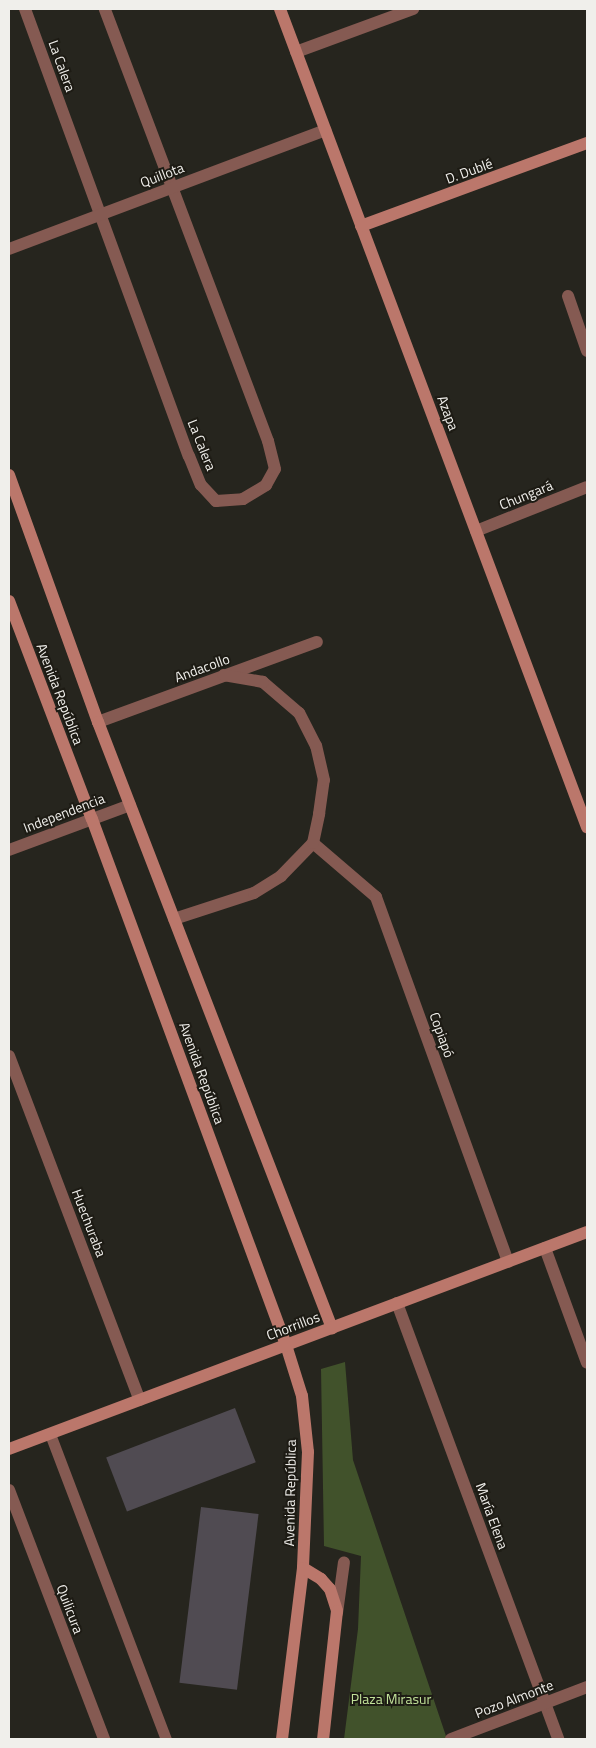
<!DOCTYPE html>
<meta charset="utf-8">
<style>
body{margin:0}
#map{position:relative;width:596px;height:1748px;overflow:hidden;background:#26251e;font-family:"Titillium Web",sans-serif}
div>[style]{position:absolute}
.green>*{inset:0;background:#41522b}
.building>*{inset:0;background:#504b52;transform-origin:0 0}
.lane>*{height:11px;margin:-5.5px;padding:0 5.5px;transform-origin:5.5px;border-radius:5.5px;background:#855a52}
.street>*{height:12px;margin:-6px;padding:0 6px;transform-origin:6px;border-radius:6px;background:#855a52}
.secondary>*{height:12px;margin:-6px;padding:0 6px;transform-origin:6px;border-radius:6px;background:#bb776b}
span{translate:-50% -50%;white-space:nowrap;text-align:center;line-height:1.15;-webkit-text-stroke:4px #1d1b14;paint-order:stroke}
.street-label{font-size:14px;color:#f0efeb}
.park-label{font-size:14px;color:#c1e199}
.frame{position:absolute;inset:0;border:10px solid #f0efeb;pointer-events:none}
</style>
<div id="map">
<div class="green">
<div style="clip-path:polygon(345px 1362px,353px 1460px,447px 1739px,344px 1739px,358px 1629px,361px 1556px,324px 1546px,321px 1369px)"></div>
</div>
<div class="building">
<div style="left:235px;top:1408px;width:58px;height:138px;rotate:69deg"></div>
<div style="left:201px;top:1507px;width:58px;height:177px;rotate:7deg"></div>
</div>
<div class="lane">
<div style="left:50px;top:1434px;width:326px;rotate:69.2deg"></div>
</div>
<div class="street">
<div style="left:25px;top:9px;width:476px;rotate:69.9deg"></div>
<div style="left:189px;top:456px;width:31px;rotate:68deg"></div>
<div style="left:201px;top:485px;width:22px;rotate:47deg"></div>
<div style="left:216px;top:501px;width:27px;rotate:-4deg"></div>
<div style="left:243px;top:499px;width:27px;rotate:-31deg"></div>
<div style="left:266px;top:485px;width:18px;rotate:-61deg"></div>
<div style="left:275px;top:469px;width:29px;rotate:-104deg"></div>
<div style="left:268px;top:441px;width:462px;rotate:-110.7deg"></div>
<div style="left:296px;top:52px;width:125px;rotate:-20.2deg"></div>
<div style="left:9px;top:249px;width:338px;rotate:-20.6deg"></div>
<div style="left:568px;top:296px;width:58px;rotate:70.9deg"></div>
<div style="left:476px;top:531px;width:119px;rotate:-21.6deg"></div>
<div style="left:98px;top:722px;width:233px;rotate:-20.1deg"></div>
<div style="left:313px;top:843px;width:83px;rotate:40.6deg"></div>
<div style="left:376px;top:897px;width:388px;rotate:70.1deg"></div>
<div style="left:9px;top:850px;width:129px;rotate:-20.4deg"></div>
<div style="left:174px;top:919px;width:84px;rotate:-18deg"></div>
<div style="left:254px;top:893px;width:32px;rotate:-32deg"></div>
<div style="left:281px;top:876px;width:46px;rotate:-45.9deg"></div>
<div style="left:313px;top:843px;width:30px;rotate:-78deg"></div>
<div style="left:319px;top:814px;width:34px;rotate:-82deg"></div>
<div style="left:324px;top:780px;width:35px;rotate:-103deg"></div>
<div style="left:316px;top:746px;width:37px;rotate:-117deg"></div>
<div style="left:299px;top:713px;width:48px;rotate:-139.3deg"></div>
<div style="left:263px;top:682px;width:40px;rotate:-170deg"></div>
<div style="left:9px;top:1056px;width:368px;rotate:69.2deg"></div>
<div style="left:545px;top:1248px;width:122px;rotate:69.9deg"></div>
<div style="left:397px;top:1303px;width:465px;rotate:69.7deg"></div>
<div style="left:9px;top:1490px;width:267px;rotate:69.1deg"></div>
<div style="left:337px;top:1613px;width:51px;rotate:-82.2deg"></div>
<div style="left:451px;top:1739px;width:146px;rotate:-20.9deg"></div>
</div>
<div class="secondary">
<div style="left:280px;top:9px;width:874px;rotate:69.43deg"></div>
<div style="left:361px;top:226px;width:241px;rotate:-20.2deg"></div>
<div style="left:9px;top:475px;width:263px;rotate:70.2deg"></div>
<div style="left:98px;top:722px;width:650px;rotate:68.89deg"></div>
<div style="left:9px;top:601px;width:233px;rotate:69.2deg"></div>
<div style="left:92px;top:819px;width:561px;rotate:69.75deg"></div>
<div style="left:286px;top:1345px;width:53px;rotate:72.6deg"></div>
<div style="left:302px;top:1396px;width:56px;rotate:83.9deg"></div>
<div style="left:308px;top:1452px;width:116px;rotate:92.5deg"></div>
<div style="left:303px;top:1568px;width:172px;rotate:97deg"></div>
<div style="left:9px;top:1449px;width:617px;rotate:-20.58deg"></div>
<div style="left:303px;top:1568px;width:21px;rotate:31deg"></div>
<div style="left:321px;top:1579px;width:13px;rotate:48deg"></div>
<div style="left:330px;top:1589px;width:23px;rotate:72deg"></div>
<div style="left:337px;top:1611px;width:129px;rotate:96.2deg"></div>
</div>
<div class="street-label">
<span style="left:62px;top:66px;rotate:70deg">La Calera</span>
<span style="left:469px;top:171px;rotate:-20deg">D. Dublé</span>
<span style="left:162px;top:175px;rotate:-21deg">Quillota</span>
<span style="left:448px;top:413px;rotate:69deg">Azapa</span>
<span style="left:202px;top:445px;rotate:68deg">La Calera</span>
<span style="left:526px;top:495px;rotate:-22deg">Chungará</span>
<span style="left:202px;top:668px;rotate:-20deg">Andacollo</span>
<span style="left:60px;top:694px;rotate:69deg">Avenida República</span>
<span style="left:64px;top:813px;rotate:-21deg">Independencia</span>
<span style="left:442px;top:1035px;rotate:70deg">Copiapó</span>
<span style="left:202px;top:1073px;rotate:70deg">Avenida República</span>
<span style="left:89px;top:1223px;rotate:69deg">Huechuraba</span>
<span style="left:293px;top:1326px;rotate:-21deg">Chorrillos</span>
<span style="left:290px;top:1493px;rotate:-89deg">Avenida República</span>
<span style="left:492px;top:1516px;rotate:70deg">María Elena</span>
<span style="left:70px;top:1609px;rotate:69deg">Quilicura</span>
<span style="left:514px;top:1699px;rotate:-21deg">Pozo Almonte</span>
</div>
<div class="park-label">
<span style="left:391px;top:1699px">Plaza Mirasur</span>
</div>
<div class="frame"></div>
</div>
